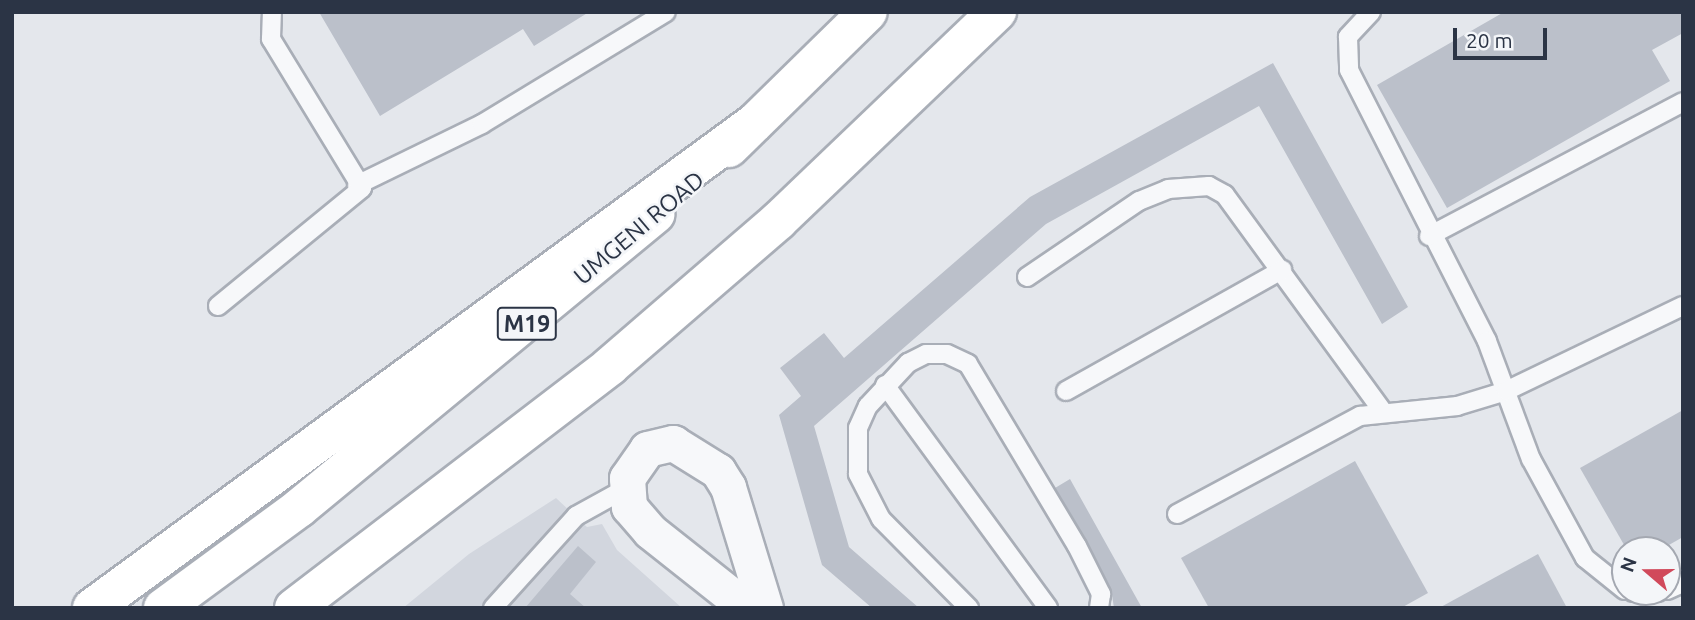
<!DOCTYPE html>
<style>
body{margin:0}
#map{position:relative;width:1695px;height:620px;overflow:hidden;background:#e4e7ec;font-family:Ubuntu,sans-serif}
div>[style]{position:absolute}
.built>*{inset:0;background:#d2d6de}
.building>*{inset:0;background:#bbc0ca}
.roads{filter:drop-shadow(2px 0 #a9aeb7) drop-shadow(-2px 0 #a9aeb7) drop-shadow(0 2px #a9aeb7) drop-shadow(0 -2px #a9aeb7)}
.service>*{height:18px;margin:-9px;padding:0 9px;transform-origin:9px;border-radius:9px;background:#f7f8fa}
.minor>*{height:35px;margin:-17.5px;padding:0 17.5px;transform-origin:17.5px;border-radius:17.5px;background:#f7f8fa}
.trunk>*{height:38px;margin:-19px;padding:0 19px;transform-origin:19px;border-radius:19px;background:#fff}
.motorway>*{height:38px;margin:-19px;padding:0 19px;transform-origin:19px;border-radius:19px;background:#fff}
span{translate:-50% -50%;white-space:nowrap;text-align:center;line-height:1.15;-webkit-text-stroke:5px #f4f6f9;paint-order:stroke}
.shield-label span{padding:2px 5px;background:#f4f6f9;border:2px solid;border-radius:5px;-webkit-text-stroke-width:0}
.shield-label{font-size:23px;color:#2b3445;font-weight:700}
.street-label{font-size:24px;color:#2b3445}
.frame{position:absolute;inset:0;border:14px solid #2b3445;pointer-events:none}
.north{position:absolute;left:1611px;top:536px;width:70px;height:70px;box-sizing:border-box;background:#f4f6f9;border:2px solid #a4a8b1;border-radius:50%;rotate:290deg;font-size:19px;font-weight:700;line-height:28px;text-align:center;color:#2b3445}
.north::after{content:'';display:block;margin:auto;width:24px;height:32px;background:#d1495b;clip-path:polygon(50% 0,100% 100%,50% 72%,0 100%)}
.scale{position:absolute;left:1453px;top:28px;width:94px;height:32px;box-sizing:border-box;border:4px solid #2b3445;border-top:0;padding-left:9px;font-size:21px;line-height:24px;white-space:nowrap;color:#2b3445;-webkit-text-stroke:5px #f4f6f9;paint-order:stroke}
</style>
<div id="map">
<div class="built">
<div style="clip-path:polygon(556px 498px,587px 527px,602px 524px,617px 550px,682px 608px,403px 608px,469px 554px)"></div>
</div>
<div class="building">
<div style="clip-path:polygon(319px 12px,589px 12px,534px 46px,523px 29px,380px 116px)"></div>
<div style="clip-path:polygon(1504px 12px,1683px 12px,1683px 33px,1652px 50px,1670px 81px,1447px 208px,1377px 85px)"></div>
<div style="clip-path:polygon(1273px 63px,1408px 307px,1382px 324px,1259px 106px,1046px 224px,814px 426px,849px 547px,919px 608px,872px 608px,822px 565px,779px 415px,801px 396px,780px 368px,824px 333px,844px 358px,1030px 197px)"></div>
<div style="clip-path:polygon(1683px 410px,1683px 537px,1660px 550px,1627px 550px,1580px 468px)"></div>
<div style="clip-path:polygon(1355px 461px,1428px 593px,1401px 608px,1209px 608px,1181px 558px)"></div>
<div style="clip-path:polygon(1070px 479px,1142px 608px,1114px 608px,1111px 589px,1055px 488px)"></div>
<div style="clip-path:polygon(578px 546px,596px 562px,570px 594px,586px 608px,525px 608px)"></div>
<div style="clip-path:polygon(1538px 554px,1567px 608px,1439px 608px)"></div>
</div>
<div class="roads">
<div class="service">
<div style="left:1371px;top:12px;width:34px;rotate:133deg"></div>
<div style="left:1348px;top:37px;width:33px;rotate:88deg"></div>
<div style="left:1349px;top:70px;width:304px;rotate:63deg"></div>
<div style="left:1487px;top:341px;width:126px;rotate:69.6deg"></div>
<div style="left:1531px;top:459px;width:113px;rotate:61.4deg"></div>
<div style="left:1585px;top:558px;width:51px;rotate:38.7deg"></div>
<div style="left:357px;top:185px;width:139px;rotate:-26deg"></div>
<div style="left:482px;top:124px;width:215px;rotate:-31.3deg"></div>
<div style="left:1429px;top:236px;width:287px;rotate:-27.8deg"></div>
<div style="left:1027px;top:277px;width:135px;rotate:-34.2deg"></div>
<div style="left:1139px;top:201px;width:31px;rotate:-22deg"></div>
<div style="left:1168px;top:189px;width:41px;rotate:-4.2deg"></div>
<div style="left:1209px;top:186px;width:18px;rotate:29deg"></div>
<div style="left:1225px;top:195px;width:266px;rotate:53.9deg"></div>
<div style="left:218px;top:306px;width:186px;rotate:-39.3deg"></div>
<div style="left:362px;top:188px;width:175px;rotate:-121.4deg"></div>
<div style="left:271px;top:39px;width:27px;rotate:-88deg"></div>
<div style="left:885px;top:385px;width:276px;rotate:53.8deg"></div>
<div style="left:1066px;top:391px;width:248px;rotate:-29.3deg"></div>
<div style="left:1177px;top:514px;width:208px;rotate:-28.2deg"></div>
<div style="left:1360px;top:416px;width:98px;rotate:-5.9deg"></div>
<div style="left:1457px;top:406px;width:51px;rotate:-17deg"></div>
<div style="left:1506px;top:391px;width:196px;rotate:-25.7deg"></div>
<div style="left:1667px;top:590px;width:17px;rotate:-24deg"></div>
<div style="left:1633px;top:592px;width:25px"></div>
<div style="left:493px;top:608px;width:124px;rotate:-47.9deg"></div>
<div style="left:576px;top:516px;width:56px;rotate:-28.9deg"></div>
<div style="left:969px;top:608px;width:125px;rotate:-134.7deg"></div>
<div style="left:881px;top:519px;width:51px;rotate:-117.1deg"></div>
<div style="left:858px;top:474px;width:46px;rotate:-90deg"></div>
<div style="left:858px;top:428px;width:24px;rotate:-66deg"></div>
<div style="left:868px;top:406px;width:59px;rotate:-47.1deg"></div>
<div style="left:908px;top:363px;width:20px;rotate:-27deg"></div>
<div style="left:926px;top:354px;width:21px"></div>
<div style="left:947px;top:354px;width:23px;rotate:25deg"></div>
<div style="left:968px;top:364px;width:212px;rotate:59.1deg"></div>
<div style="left:1077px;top:546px;width:54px;rotate:63.4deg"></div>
<div style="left:1101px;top:594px;width:14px;rotate:98deg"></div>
</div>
<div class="minor">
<div style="left:747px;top:608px;width:124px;rotate:-141.6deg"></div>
<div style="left:650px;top:531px;width:32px;rotate:-131deg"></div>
<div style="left:629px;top:507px;width:29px;rotate:-94deg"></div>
<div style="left:627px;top:478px;width:35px;rotate:-55deg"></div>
<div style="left:647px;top:449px;width:27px;rotate:-13deg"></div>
<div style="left:673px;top:443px;width:53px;rotate:31.9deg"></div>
<div style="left:718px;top:471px;width:19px;rotate:58deg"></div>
<div style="left:728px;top:487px;width:127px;rotate:73deg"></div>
</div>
<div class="trunk">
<div style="left:729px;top:148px;width:194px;rotate:-44.4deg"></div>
<div style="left:163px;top:608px;width:169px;rotate:-36.3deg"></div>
<div style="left:299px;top:508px;width:462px;rotate:-39.5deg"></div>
<div style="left:294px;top:608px;width:398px;rotate:-37.4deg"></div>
<div style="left:610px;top:366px;width:222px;rotate:-40.8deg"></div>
<div style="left:778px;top:221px;width:303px;rotate:-43.7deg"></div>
</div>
<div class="motorway">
<div style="left:92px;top:608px;width:819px;rotate:-36.21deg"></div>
</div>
</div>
<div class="shield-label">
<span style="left:527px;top:324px">M19</span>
</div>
<div class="street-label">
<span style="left:639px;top:228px;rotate:-40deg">UMGENI ROAD</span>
</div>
<div class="frame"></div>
<div class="north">N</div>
<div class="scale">20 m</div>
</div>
